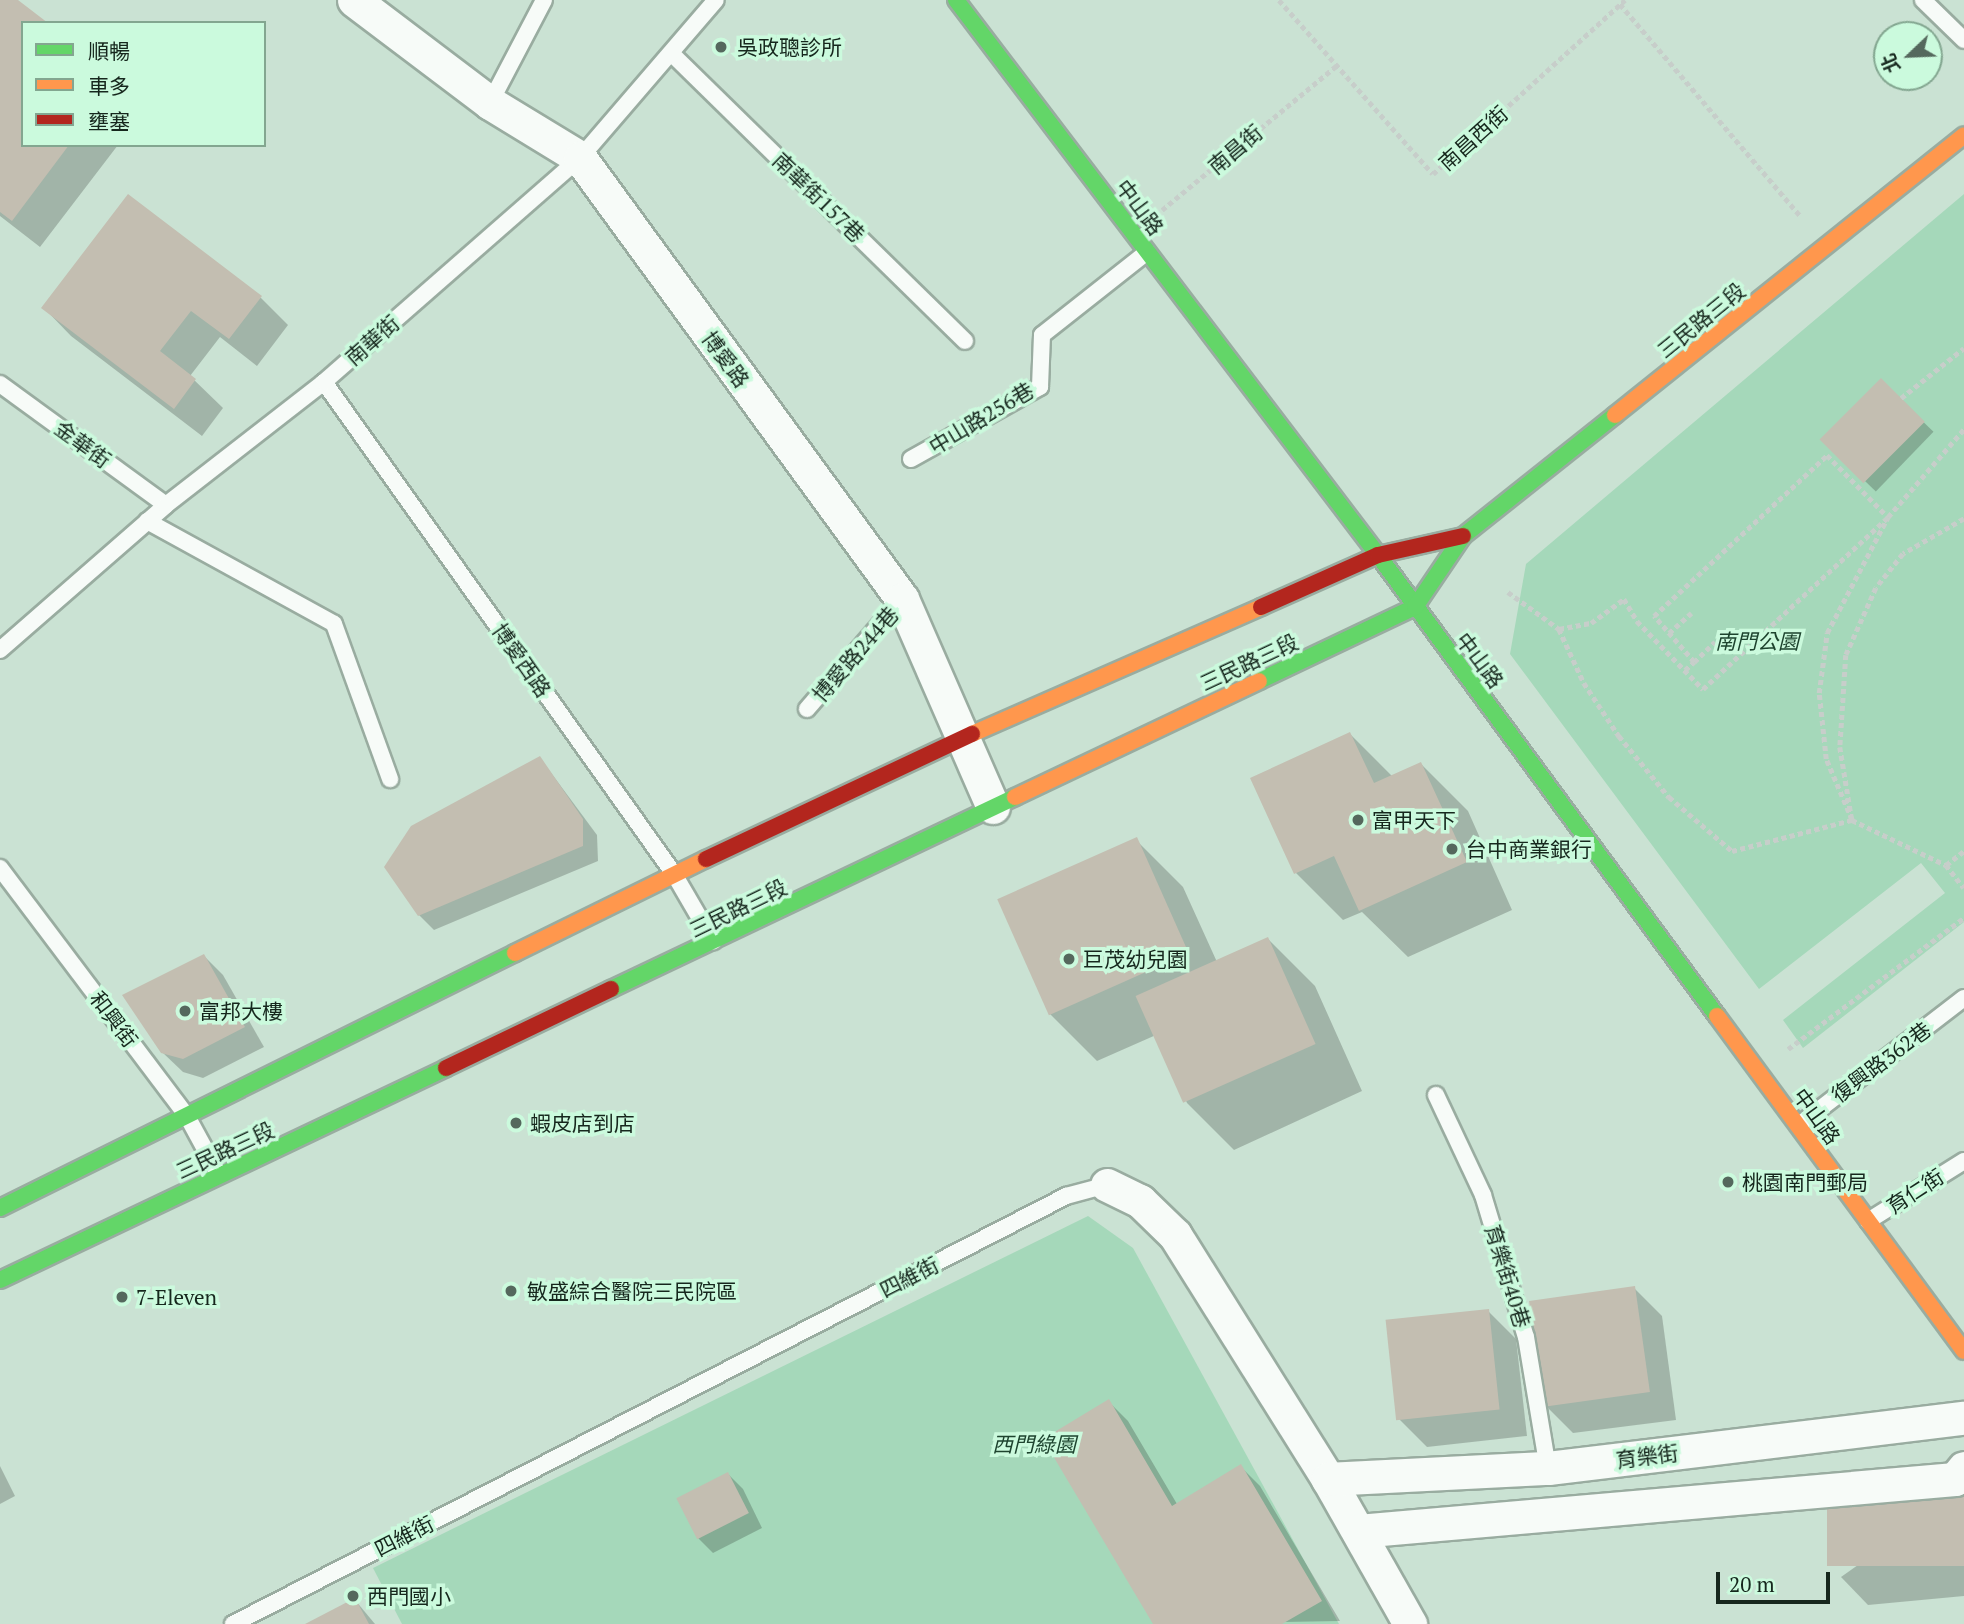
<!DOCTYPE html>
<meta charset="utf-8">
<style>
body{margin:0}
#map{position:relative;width:1964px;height:1624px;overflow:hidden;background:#cae2d3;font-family:"PT Serif","Noto Sans TC",serif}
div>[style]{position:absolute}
.green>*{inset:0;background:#a5d8ba}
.shadow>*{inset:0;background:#0003;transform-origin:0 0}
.building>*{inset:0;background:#c3beb1;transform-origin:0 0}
.path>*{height:4.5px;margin-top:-2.25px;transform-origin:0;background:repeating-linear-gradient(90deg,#c7ceca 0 5px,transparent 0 8.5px)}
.roads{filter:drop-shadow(2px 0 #99aca0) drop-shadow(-2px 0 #99aca0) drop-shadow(0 2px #99aca0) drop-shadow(0 -2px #99aca0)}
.lane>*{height:16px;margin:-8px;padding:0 8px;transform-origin:8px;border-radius:8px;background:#f7fbf8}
.street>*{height:33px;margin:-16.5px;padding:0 16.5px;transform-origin:16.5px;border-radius:16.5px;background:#f7fbf8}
.fast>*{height:16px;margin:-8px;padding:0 8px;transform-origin:8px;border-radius:8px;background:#63d668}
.slow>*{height:16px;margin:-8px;padding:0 8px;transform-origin:8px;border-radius:8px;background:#ff974d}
.jam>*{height:16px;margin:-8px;padding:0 8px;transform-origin:8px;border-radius:8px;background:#b3261e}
.dots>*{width:19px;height:19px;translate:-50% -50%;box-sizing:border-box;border:4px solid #cbfadd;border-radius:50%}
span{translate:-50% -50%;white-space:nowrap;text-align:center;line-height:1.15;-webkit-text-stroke:7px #cbfadd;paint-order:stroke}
.poi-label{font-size:21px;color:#16271d}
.left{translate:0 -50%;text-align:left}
.street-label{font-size:21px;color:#16271d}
.park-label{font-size:21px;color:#1d432e;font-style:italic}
.legend{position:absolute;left:21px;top:21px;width:245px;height:126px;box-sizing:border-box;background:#cbfadd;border:2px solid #83a690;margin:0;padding:9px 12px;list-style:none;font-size:21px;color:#16271d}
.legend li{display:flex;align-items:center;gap:14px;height:35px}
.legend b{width:35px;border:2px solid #83a690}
.north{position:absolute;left:1873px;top:21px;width:70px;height:70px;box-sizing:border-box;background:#cbfadd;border:2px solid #83a690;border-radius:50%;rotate:247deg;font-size:19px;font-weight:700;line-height:28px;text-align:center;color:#16271d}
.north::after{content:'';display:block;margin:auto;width:24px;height:32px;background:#55685d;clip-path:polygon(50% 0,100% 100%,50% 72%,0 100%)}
.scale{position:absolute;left:1716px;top:1572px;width:114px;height:32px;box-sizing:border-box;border:4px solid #16271d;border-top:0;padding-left:9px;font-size:21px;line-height:24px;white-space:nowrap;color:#16271d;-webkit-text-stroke:5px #cbfadd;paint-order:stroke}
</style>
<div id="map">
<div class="green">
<div style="clip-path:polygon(1964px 194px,1964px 922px,1803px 1048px,1783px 1020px,1945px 893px,1921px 863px,1759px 989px,1510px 654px,1526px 564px)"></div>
<div style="clip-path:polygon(1088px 1216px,1133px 1248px,1339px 1624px,402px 1624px,373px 1568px)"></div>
</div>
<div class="shadow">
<div style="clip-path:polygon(0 0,16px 0,23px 23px,23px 145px,118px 145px,40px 247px,0 216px)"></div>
<div style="clip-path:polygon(261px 298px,288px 325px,257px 366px,220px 337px,190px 376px,223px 408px,202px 436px,71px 336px,44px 308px)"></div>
<div style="left:1881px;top:381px;width:73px;height:83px;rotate:44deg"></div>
<div style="clip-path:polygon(1350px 734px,1393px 777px,1421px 764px,1468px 811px,1512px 910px,1408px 957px,1362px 912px,1343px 920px,1296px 873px)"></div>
<div style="clip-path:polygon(540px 758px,597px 835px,598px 861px,434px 930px,419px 915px)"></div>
<div style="clip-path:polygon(1136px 840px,1183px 887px,1217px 962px,1268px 939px,1315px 986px,1362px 1091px,1234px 1150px,1187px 1103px,1156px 1035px,1097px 1061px,1050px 1014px)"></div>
<div style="clip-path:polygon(204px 956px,223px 975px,264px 1047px,203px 1078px,183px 1072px,162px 1052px)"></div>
<div style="clip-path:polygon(1634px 1288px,1662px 1316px,1676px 1420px,1573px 1433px,1545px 1405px)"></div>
<div style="clip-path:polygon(1488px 1311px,1516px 1339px,1527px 1436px,1427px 1447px,1399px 1419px)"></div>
<div style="clip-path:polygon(1109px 1402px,1128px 1421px,1177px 1504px,1241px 1467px,1260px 1486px,1340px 1621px,1155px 1624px)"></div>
<div style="clip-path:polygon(0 1466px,15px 1496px,0 1504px)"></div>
<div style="clip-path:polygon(728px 1474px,743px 1489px,762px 1528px,713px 1553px,698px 1538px)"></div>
<div style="clip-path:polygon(1964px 1490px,1964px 1596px,1868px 1605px,1841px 1577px)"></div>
<div style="clip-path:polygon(355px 1600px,375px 1624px,307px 1624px)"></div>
</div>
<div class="building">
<div style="clip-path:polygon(0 0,18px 0,48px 23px,23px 23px,23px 145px,69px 145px,12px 221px,0 212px)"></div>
<div style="clip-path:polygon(128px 194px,262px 296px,229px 339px,191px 311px,160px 351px,196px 379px,174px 409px,41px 308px)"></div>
<div style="left:1881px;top:378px;width:62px;height:87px;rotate:45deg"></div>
<div style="clip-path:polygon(1350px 732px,1374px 783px,1421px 762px,1467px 862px,1359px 911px,1334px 856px,1294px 874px,1250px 778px)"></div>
<div style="clip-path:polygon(540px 756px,583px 819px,583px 846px,418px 916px,384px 867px,411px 826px)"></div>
<div style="left:1137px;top:837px;width:127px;height:153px;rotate:66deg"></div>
<div style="left:1268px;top:937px;width:117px;height:145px;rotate:66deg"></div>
<div style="clip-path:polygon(204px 954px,245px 1027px,183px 1059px,161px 1053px,122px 995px)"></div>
<div style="left:1635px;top:1286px;width:107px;height:107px;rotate:82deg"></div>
<div style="left:1489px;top:1309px;width:101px;height:104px;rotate:84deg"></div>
<div style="clip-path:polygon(1109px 1399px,1172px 1506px,1241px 1464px,1322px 1601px,1282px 1624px,1153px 1624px,1043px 1439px)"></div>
<div style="left:728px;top:1472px;width:46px;height:58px;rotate:63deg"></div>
<div style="left:1964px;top:1488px;width:78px;height:137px;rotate:90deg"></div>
<div style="clip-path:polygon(355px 1598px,369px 1624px,305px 1624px)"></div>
</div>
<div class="path">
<div style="left:1279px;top:0;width:232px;rotate:48.5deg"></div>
<div style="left:1433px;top:174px;width:259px;rotate:-42.2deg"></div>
<div style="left:1620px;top:4px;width:280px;rotate:49.6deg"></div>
<div style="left:1162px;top:210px;width:227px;rotate:-39.6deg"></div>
<div style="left:1901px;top:398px;width:80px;rotate:-38.4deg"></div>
<div style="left:1964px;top:519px;width:70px;rotate:150.2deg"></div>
<div style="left:1903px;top:554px;width:43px;rotate:128.5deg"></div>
<div style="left:1876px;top:588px;width:73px;rotate:114.1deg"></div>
<div style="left:1846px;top:655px;width:92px;rotate:93.7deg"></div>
<div style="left:1840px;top:747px;width:74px;rotate:80.7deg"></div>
<div style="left:1852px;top:820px;width:104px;rotate:25.6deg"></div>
<div style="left:1946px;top:865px;width:29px;rotate:52deg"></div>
<div style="left:1508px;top:592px;width:63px;rotate:36deg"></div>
<div style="left:1559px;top:629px;width:60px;rotate:65.2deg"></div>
<div style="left:1584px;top:683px;width:64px;rotate:56.6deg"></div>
<div style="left:1619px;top:736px;width:79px;rotate:50.7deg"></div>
<div style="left:1669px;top:797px;width:83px;rotate:40.6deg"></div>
<div style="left:1732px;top:851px;width:124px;rotate:-14.5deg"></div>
<div style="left:1852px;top:820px;width:66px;rotate:-113.1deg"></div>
<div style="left:1826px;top:759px;width:66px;rotate:-96.1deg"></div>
<div style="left:1819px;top:693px;width:61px;rotate:-82.4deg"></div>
<div style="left:1827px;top:633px;width:131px;rotate:-62.3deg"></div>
<div style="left:1559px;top:629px;width:33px;rotate:-11deg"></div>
<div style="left:1591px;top:623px;width:41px;rotate:-36deg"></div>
<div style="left:1624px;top:599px;width:26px;rotate:59deg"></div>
<div style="left:1637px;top:621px;width:95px;rotate:45.9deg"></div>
<div style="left:1703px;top:689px;width:253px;rotate:-42.9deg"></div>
<div style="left:1888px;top:517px;width:116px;rotate:-49.2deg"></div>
<div style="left:1669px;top:633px;width:30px;rotate:-42deg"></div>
<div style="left:1694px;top:662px;width:29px;rotate:-44deg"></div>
<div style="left:1685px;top:670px;width:12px;rotate:-42deg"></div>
<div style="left:1694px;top:662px;width:61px;rotate:-131deg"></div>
<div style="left:1654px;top:616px;width:236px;rotate:-42.9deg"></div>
<div style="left:1827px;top:455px;width:87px;rotate:45.5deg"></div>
<div style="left:1946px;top:865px;width:23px;rotate:-38deg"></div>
<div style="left:1788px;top:1049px;width:219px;rotate:-36.7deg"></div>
</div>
<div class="roads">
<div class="lane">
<div style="left:1923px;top:0;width:57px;rotate:44.3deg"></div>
<div style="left:672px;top:54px;width:410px;rotate:44.4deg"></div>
<div style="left:490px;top:103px;width:116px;rotate:-62.3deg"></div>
<div style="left:324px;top:382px;width:604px;rotate:54.57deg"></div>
<div style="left:674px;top:874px;width:78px;rotate:59.8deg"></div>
<div style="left:0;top:384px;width:205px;rotate:36.1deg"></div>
<div style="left:911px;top:459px;width:148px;rotate:-29.2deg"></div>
<div style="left:1040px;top:387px;width:52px;rotate:-87.8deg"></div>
<div style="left:1042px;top:335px;width:134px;rotate:-38.3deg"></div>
<div style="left:147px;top:521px;width:213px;rotate:28.8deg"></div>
<div style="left:334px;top:624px;width:165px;rotate:70.1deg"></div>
<div style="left:0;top:650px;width:220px;rotate:-41.1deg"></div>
<div style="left:166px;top:505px;width:200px;rotate:-37.9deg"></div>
<div style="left:324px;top:382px;width:340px;rotate:-41.2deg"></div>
<div style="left:580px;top:158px;width:208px;rotate:-49.3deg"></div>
<div style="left:807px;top:709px;width:145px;rotate:-49.2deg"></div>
<div style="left:0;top:868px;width:311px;rotate:53deg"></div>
<div style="left:187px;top:1116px;width:67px;rotate:61.5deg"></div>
<div style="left:1436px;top:1095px;width:110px;rotate:64.8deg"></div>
<div style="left:1483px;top:1195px;width:148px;rotate:73.2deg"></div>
<div style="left:1526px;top:1337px;width:133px;rotate:80.5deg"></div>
<div style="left:1799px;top:1125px;width:208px;rotate:-37.6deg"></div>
<div style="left:1868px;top:1221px;width:113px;rotate:-32deg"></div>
<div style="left:233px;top:1624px;width:937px;rotate:-27.19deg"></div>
<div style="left:1066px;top:1196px;width:42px;rotate:-15deg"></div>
</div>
<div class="street">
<div style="left:354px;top:0;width:171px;rotate:37.1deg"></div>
<div style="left:490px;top:103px;width:105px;rotate:31.4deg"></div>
<div style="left:580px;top:158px;width:546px;rotate:53.86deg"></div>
<div style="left:902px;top:599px;width:227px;rotate:66.4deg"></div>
<div style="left:1107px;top:1185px;width:37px;rotate:26deg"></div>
<div style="left:1140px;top:1201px;width:49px;rotate:44.2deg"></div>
<div style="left:1175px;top:1235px;width:288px;rotate:57.9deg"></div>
<div style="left:1328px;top:1479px;width:167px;rotate:60.5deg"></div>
<div style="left:1328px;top:1479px;width:220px;rotate:-2.9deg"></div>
<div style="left:1548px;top:1468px;width:419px;rotate:-6.9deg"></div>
<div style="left:1358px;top:1531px;width:599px;rotate:-4.98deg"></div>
<div style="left:1955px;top:1479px;width:14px;rotate:-51deg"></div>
</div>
<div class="fast">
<div style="left:956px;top:0;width:697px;rotate:52.75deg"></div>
<div style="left:1378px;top:555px;width:572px;rotate:53.67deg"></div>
<div style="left:1259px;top:681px;width:173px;rotate:-25.4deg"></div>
<div style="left:1415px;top:607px;width:86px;rotate:-55.9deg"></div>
<div style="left:1463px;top:536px;width:194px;rotate:-38.5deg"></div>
<div style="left:611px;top:989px;width:447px;rotate:-25.4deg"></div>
<div style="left:0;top:1208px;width:575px;rotate:-26.34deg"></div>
<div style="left:0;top:1280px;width:494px;rotate:-25.4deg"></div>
</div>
<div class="slow">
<div style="left:1615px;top:415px;width:447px;rotate:-38.7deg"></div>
<div style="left:972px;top:734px;width:316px;rotate:-23.7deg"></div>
<div style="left:1015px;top:797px;width:270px;rotate:-25.4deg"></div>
<div style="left:515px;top:953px;width:213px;rotate:-26.2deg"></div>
<div style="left:1717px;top:1016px;width:416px;rotate:53.6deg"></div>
</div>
<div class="jam">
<div style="left:1261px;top:607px;width:128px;rotate:-24deg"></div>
<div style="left:1378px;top:555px;width:87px;rotate:-12.6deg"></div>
<div style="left:706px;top:859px;width:294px;rotate:-25.2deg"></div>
<div style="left:446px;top:1068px;width:183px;rotate:-25.6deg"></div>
</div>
</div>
<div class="dots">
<div style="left:721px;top:47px;background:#55685d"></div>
<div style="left:1358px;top:820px;background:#55685d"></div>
<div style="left:1452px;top:849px;background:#55685d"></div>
<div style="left:1069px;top:959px;background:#55685d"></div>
<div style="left:185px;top:1011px;background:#55685d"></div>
<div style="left:516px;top:1123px;background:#55685d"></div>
<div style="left:1728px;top:1182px;background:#55685d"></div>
<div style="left:511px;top:1291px;background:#55685d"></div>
<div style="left:122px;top:1297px;background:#55685d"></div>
<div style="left:353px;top:1596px;background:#55685d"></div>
</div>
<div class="poi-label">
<span class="left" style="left:737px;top:47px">吳政聰診所</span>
<span class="left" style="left:1372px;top:820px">富甲天下</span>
<span class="left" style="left:1466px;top:849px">台中商業銀行</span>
<span class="left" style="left:1083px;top:959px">巨茂幼兒園</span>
<span class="left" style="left:199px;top:1011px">富邦大樓</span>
<span class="left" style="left:530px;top:1123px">蝦皮店到店</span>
<span class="left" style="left:1742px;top:1182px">桃園南門郵局</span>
<span class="left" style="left:527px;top:1291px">敏盛綜合醫院三民院區</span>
<span class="left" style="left:136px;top:1297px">7-Eleven</span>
<span class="left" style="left:367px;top:1596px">西門國小</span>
</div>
<div class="street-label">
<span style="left:1473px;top:138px;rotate:-42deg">南昌西街</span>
<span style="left:1235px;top:149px;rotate:-40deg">南昌街</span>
<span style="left:819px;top:197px;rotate:44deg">南華街157巷</span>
<span style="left:1140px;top:207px;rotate:53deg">中山路</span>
<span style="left:1701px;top:320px;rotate:-39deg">三民路三段</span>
<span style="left:372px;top:340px;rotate:-41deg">南華街</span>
<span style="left:726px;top:359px;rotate:54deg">博愛路</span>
<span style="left:981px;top:418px;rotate:-31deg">中山路256巷</span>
<span style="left:83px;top:444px;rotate:36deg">金華街</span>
<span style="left:855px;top:654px;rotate:-49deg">博愛路244巷</span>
<span style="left:522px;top:660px;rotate:55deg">博愛西路</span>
<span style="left:1480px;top:660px;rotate:53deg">中山路</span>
<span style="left:1249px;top:662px;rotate:-25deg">三民路三段</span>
<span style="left:738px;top:908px;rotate:-26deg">三民路三段</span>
<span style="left:114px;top:1019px;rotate:53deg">和興街</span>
<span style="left:1881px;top:1062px;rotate:-37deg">復興路362巷</span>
<span style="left:1817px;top:1116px;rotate:54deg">中山路</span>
<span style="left:225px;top:1150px;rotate:-25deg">三民路三段</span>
<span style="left:1915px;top:1191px;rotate:-33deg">育仁街</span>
<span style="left:1508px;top:1276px;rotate:73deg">育樂街40巷</span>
<span style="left:909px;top:1277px;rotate:-27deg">四維街</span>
<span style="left:1647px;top:1456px;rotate:-7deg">育樂街</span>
<span style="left:404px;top:1536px;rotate:-27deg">四維街</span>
</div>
<div class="park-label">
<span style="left:1757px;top:641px">南門公園</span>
<span style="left:1034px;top:1444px">西門綠園</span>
</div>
<ul class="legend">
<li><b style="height:9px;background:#63d668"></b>順暢</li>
<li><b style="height:9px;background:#ff974d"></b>車多</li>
<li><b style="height:9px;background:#b3261e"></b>壅塞</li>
</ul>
<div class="north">北</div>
<div class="scale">20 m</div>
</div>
